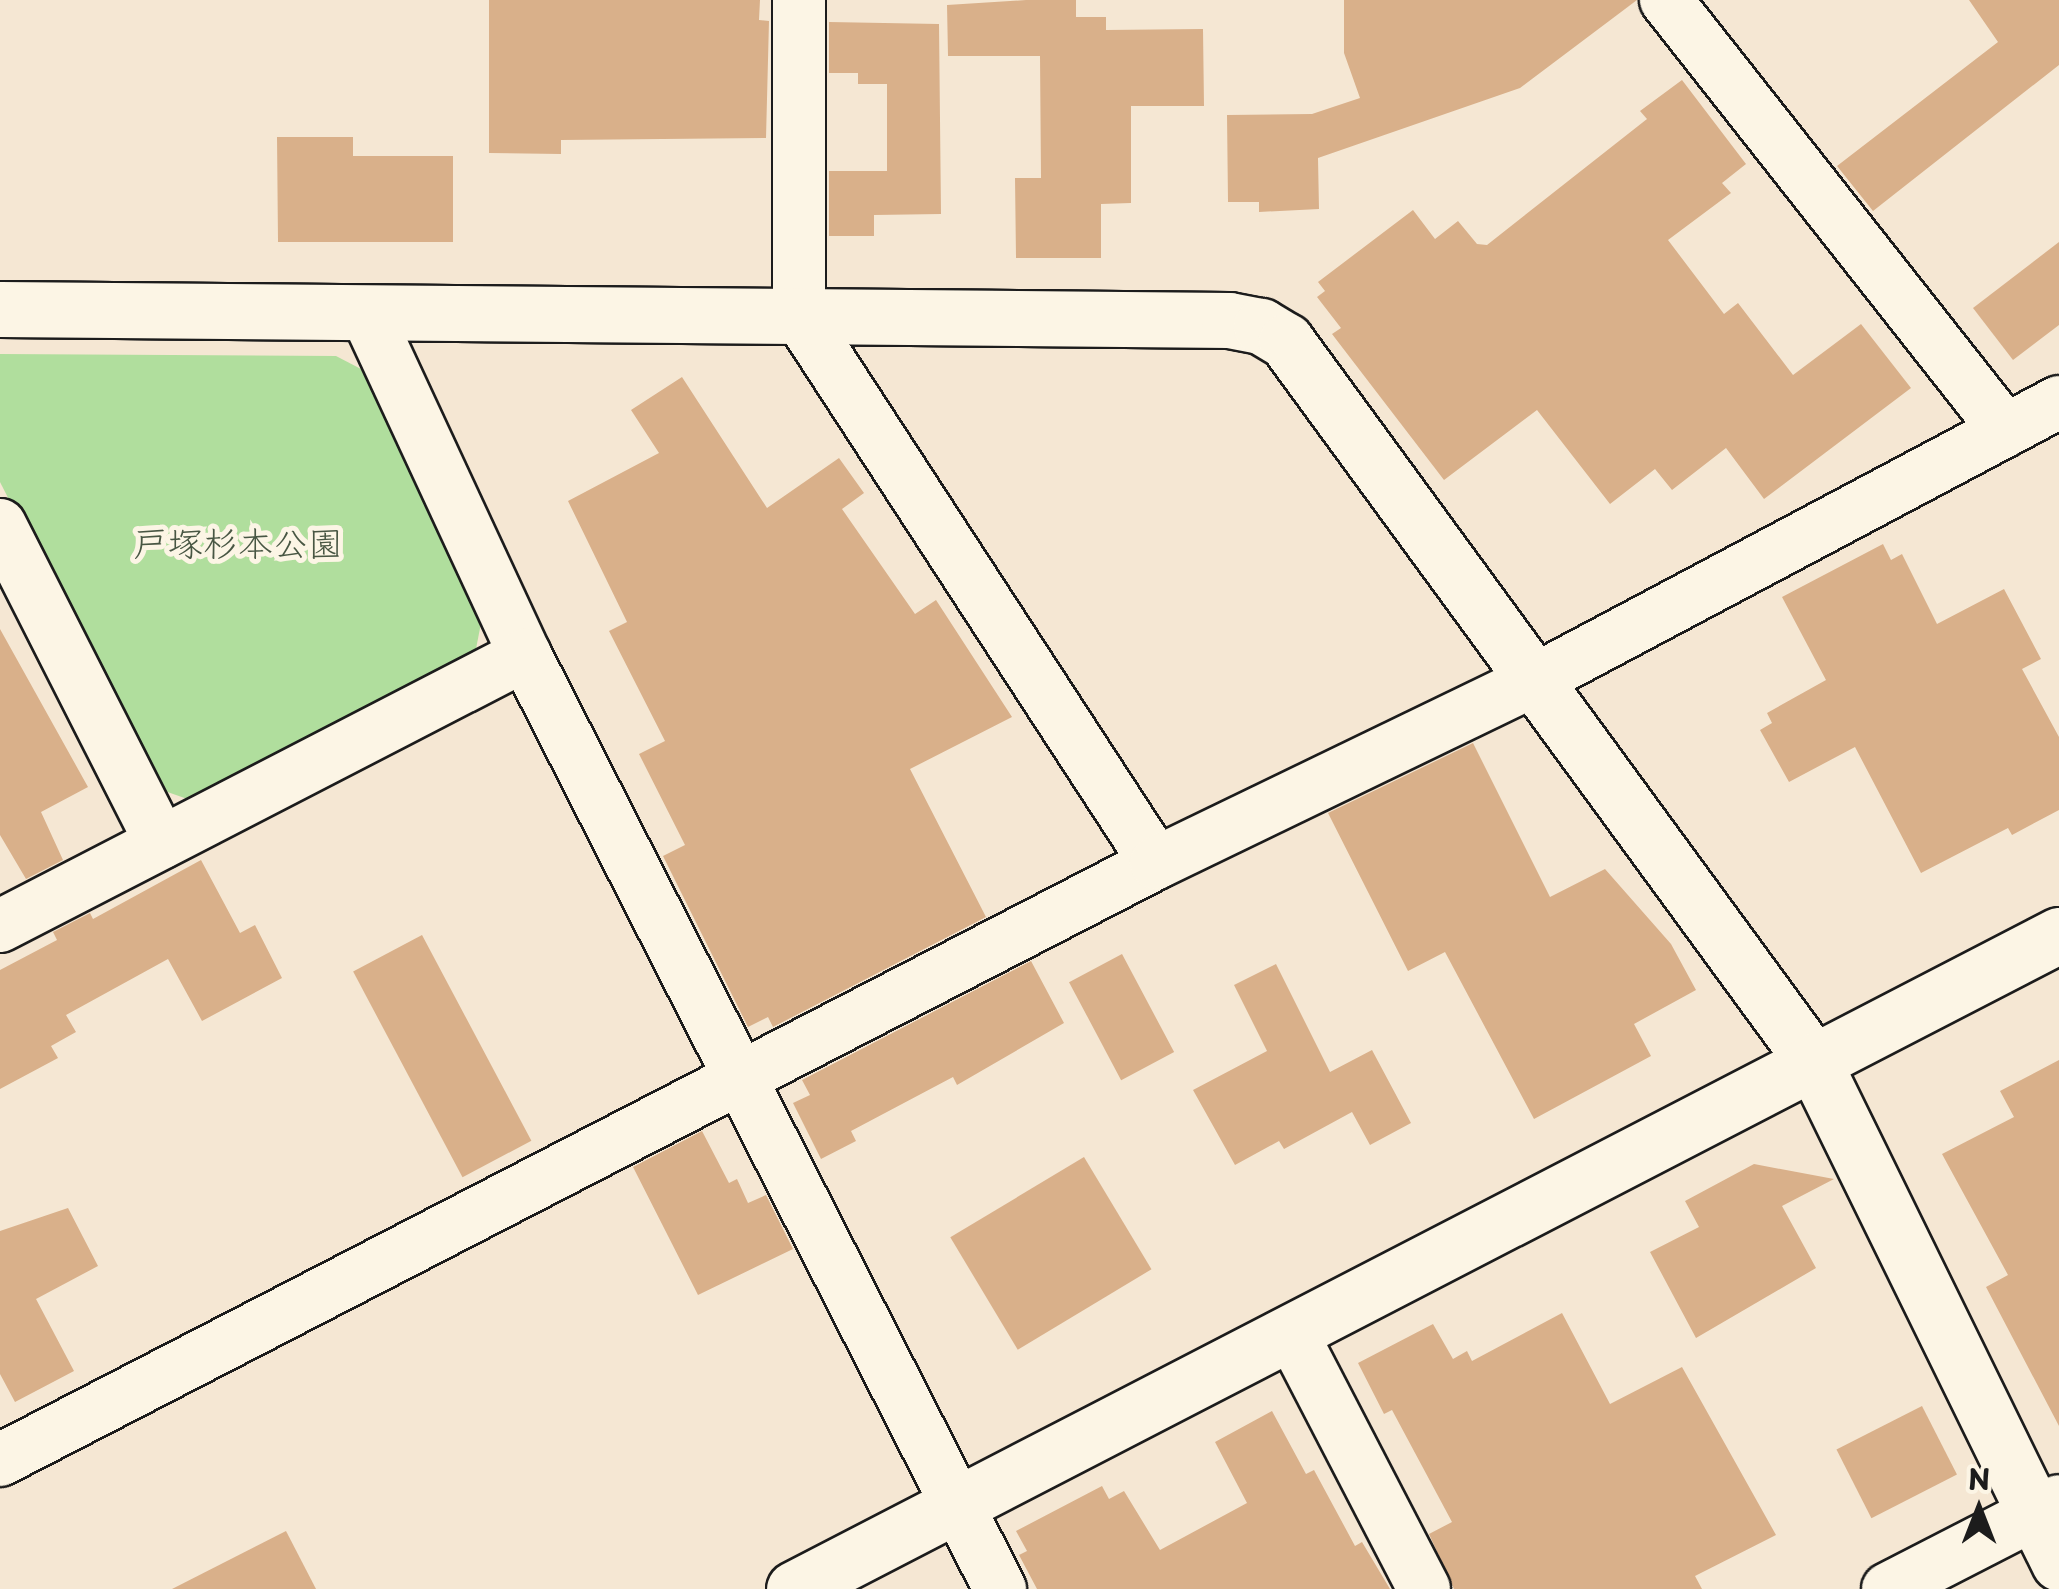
<!DOCTYPE html>
<meta charset="utf-8">
<style>
body{margin:0}
#map{position:relative;width:2059px;height:1589px;overflow:hidden;background:#f5e7d3;font-family:"Playpen Sans","Klee One",sans-serif}
div>[style]{position:absolute}
.green>*{inset:0;background:#b0de9d}
.building>*{inset:0;background:#d9b08a;transform-origin:0 0}
.roads{filter:drop-shadow(2px 0 #1c1c1c) drop-shadow(-2px 0 #1c1c1c) drop-shadow(0 2px #1c1c1c) drop-shadow(0 -2px #1c1c1c)}
.street>*{height:52px;margin:-26px;padding:0 26px;transform-origin:26px;border-radius:26px;background:#fcf5e5}
.secondary>*{height:55px;margin:-27.5px;padding:0 27.5px;transform-origin:27.5px;border-radius:27.5px;background:#fcf5e5}
span{translate:-50% -50%;white-space:nowrap;text-align:center;line-height:1.15;-webkit-text-stroke:10px #fcf5e5;paint-order:stroke}
.park-label{font-size:35px;color:#485643}
.north{position:absolute;left:1929px;top:1459px;width:100px;height:100px;-webkit-text-stroke:8px #fcf5e5;paint-order:stroke;rotate:0deg;font-size:28px;font-weight:700;line-height:40px;text-align:center;color:#1c1c1c}
.north::after{content:'';display:block;margin:auto;width:35px;height:45px;background:#1c1c1c;clip-path:polygon(50% 0,100% 100%,50% 72%,0 100%)}
</style>
<div id="map">
<div class="green">
<div style="clip-path:polygon(0 354px,336px 356px,361px 369px,482px 618px,475px 654px,196px 802px,156px 788px,0 482px)"></div>
</div>
<div class="building">
<div style="clip-path:polygon(489px 0,760px 0,759px 20px,769px 21px,766px 138px,561px 140px,561px 154px,489px 153px)"></div>
<div style="clip-path:polygon(1026px 0,1076px 0,1076px 17px,1106px 17px,1106px 30px,1203px 29px,1204px 106px,1131px 106px,1131px 203px,1101px 204px,1101px 258px,1016px 258px,1015px 178px,1041px 178px,1040px 56px,948px 56px,947px 5px)"></div>
<div style="clip-path:polygon(1344px 0,1637px 0,1520px 88px,1318px 158px,1319px 209px,1259px 212px,1259px 202px,1228px 202px,1227px 115px,1312px 114px,1360px 98px,1344px 53px)"></div>
<div style="clip-path:polygon(1969px 0,2059px 0,2059px 65px,1873px 211px,1837px 166px,1998px 42px)"></div>
<div style="clip-path:polygon(829px 22px,939px 24px,941px 214px,874px 215px,874px 236px,829px 236px,829px 171px,887px 171px,887px 84px,858px 84px,858px 73px,829px 73px)"></div>
<div style="clip-path:polygon(1682px 80px,1746px 164px,1722px 183px,1731px 193px,1668px 240px,1724px 314px,1738px 303px,1793px 375px,1861px 324px,1911px 388px,1764px 499px,1726px 448px,1672px 490px,1655px 469px,1610px 504px,1537px 410px,1444px 480px,1332px 334px,1341px 328px,1317px 297px,1325px 291px,1318px 282px,1413px 210px,1435px 239px,1458px 221px,1477px 244px,1487px 245px,1647px 119px,1640px 111px)"></div>
<div style="clip-path:polygon(277px 137px,353px 137px,353px 156px,453px 156px,453px 242px,278px 242px)"></div>
<div style="clip-path:polygon(2059px 242px,2059px 325px,2013px 360px,1973px 308px)"></div>
<div style="clip-path:polygon(682px 377px,767px 508px,839px 458px,864px 493px,842px 509px,915px 614px,936px 600px,1012px 717px,910px 769px,986px 917px,773px 1027px,768px 1017px,748px 1027px,663px 856px,685px 845px,639px 754px,665px 741px,609px 631px,627px 622px,568px 501px,659px 453px,631px 410px)"></div>
<div style="clip-path:polygon(1883px 544px,1891px 560px,1902px 554px,1937px 624px,2004px 589px,2041px 659px,2022px 669px,2059px 737px,2059px 810px,2012px 835px,2008px 828px,1921px 873px,1855px 747px,1789px 782px,1760px 730px,1772px 723px,1767px 713px,1826px 680px,1782px 597px)"></div>
<div style="clip-path:polygon(0 629px,88px 787px,41px 812px,63px 860px,26px 879px,0 835px)"></div>
<div style="clip-path:polygon(1473px 743px,1550px 897px,1605px 869px,1671px 944px,1696px 990px,1634px 1024px,1651px 1056px,1534px 1119px,1445px 952px,1408px 971px,1328px 813px)"></div>
<div style="clip-path:polygon(201px 860px,240px 933px,255px 925px,282px 978px,202px 1021px,168px 959px,66px 1015px,76px 1032px,51px 1046px,58px 1058px,0 1089px,0 970px,57px 940px,53px 932px,90px 913px,93px 919px)"></div>
<div style="left:422px;top:935px;width:233px;height:78px;rotate:62deg"></div>
<div style="left:1122px;top:954px;width:111px;height:60px;rotate:62deg"></div>
<div style="clip-path:polygon(1031px 961px,1064px 1023px,957px 1085px,953px 1077px,851px 1131px,856px 1141px,821px 1159px,793px 1103px,810px 1095px,802px 1080px)"></div>
<div style="clip-path:polygon(1276px 964px,1330px 1072px,1372px 1050px,1411px 1123px,1370px 1145px,1352px 1112px,1284px 1149px,1279px 1141px,1235px 1165px,1193px 1090px,1267px 1051px,1234px 985px)"></div>
<div style="clip-path:polygon(2059px 1060px,2059px 1426px,1986px 1287px,2008px 1275px,1942px 1154px,2014px 1117px,2000px 1091px)"></div>
<div style="clip-path:polygon(702px 1131px,729px 1183px,737px 1179px,748px 1203px,766px 1195px,793px 1249px,698px 1295px,633px 1167px)"></div>
<div style="left:1084px;top:1157px;width:131px;height:156px;rotate:59deg"></div>
<div style="clip-path:polygon(1754px 1164px,1834px 1179px,1782px 1206px,1816px 1268px,1696px 1338px,1650px 1252px,1699px 1227px,1685px 1201px)"></div>
<div style="clip-path:polygon(68px 1208px,98px 1266px,36px 1299px,74px 1371px,15px 1402px,0 1374px,0 1231px)"></div>
<div style="clip-path:polygon(1562px 1313px,1610px 1404px,1682px 1367px,1776px 1535px,1695px 1576px,1702px 1589px,1454px 1589px,1429px 1534px,1452px 1522px,1392px 1410px,1384px 1414px,1358px 1363px,1433px 1324px,1453px 1359px,1467px 1351px,1472px 1361px)"></div>
<div style="left:1922px;top:1406px;width:77px;height:96px;rotate:63deg"></div>
<div style="clip-path:polygon(1272px 1411px,1306px 1474px,1314px 1470px,1355px 1546px,1362px 1542px,1390px 1589px,1037px 1589px,1019px 1555px,1027px 1551px,1016px 1531px,1102px 1486px,1109px 1499px,1124px 1491px,1160px 1550px,1247px 1503px,1215px 1442px)"></div>
<div style="clip-path:polygon(286px 1531px,316px 1589px,172px 1589px)"></div>
</div>
<div class="roads">
<div class="street">
<div style="left:799px;top:0;width:315px;rotate:90deg"></div>
<div style="left:799px;top:315px;width:654px;rotate:56.92deg"></div>
<div style="left:1666px;top:0;width:548px;rotate:51.75deg"></div>
<div style="left:368px;top:317px;width:373px;rotate:65.1deg"></div>
<div style="left:525px;top:655px;width:1048px;rotate:63.04deg"></div>
<div style="left:0;top:525px;width:356px;rotate:63.1deg"></div>
<div style="left:0;top:926px;width:591px;rotate:-27.3deg"></div>
<div style="left:1291px;top:1332px;width:289px;rotate:62.6deg"></div>
<div style="left:0;top:1460px;width:1301px;rotate:-27.31deg"></div>
<div style="left:1156px;top:863px;width:423px;rotate:-25.8deg"></div>
<div style="left:1537px;top:679px;width:591px;rotate:-27.95deg"></div>
<div style="left:1888px;top:1589px;width:192px;rotate:-27.2deg"></div>
</div>
<div class="secondary">
<div style="left:0;top:309px;width:1229px;rotate:0.51deg"></div>
<div style="left:1229px;top:320px;width:33px;rotate:11deg"></div>
<div style="left:1261px;top:326px;width:29px;rotate:31deg"></div>
<div style="left:1286px;top:341px;width:892px;rotate:53.8deg"></div>
<div style="left:1813px;top:1061px;width:559px;rotate:63.89deg"></div>
<div style="left:794px;top:1589px;width:1424px;rotate:-27.34deg"></div>
</div>
</div>
<div class="park-label">
<span style="left:238px;top:542px">戸塚杉本公園</span>
</div>
<div class="north">N</div>
</div>
